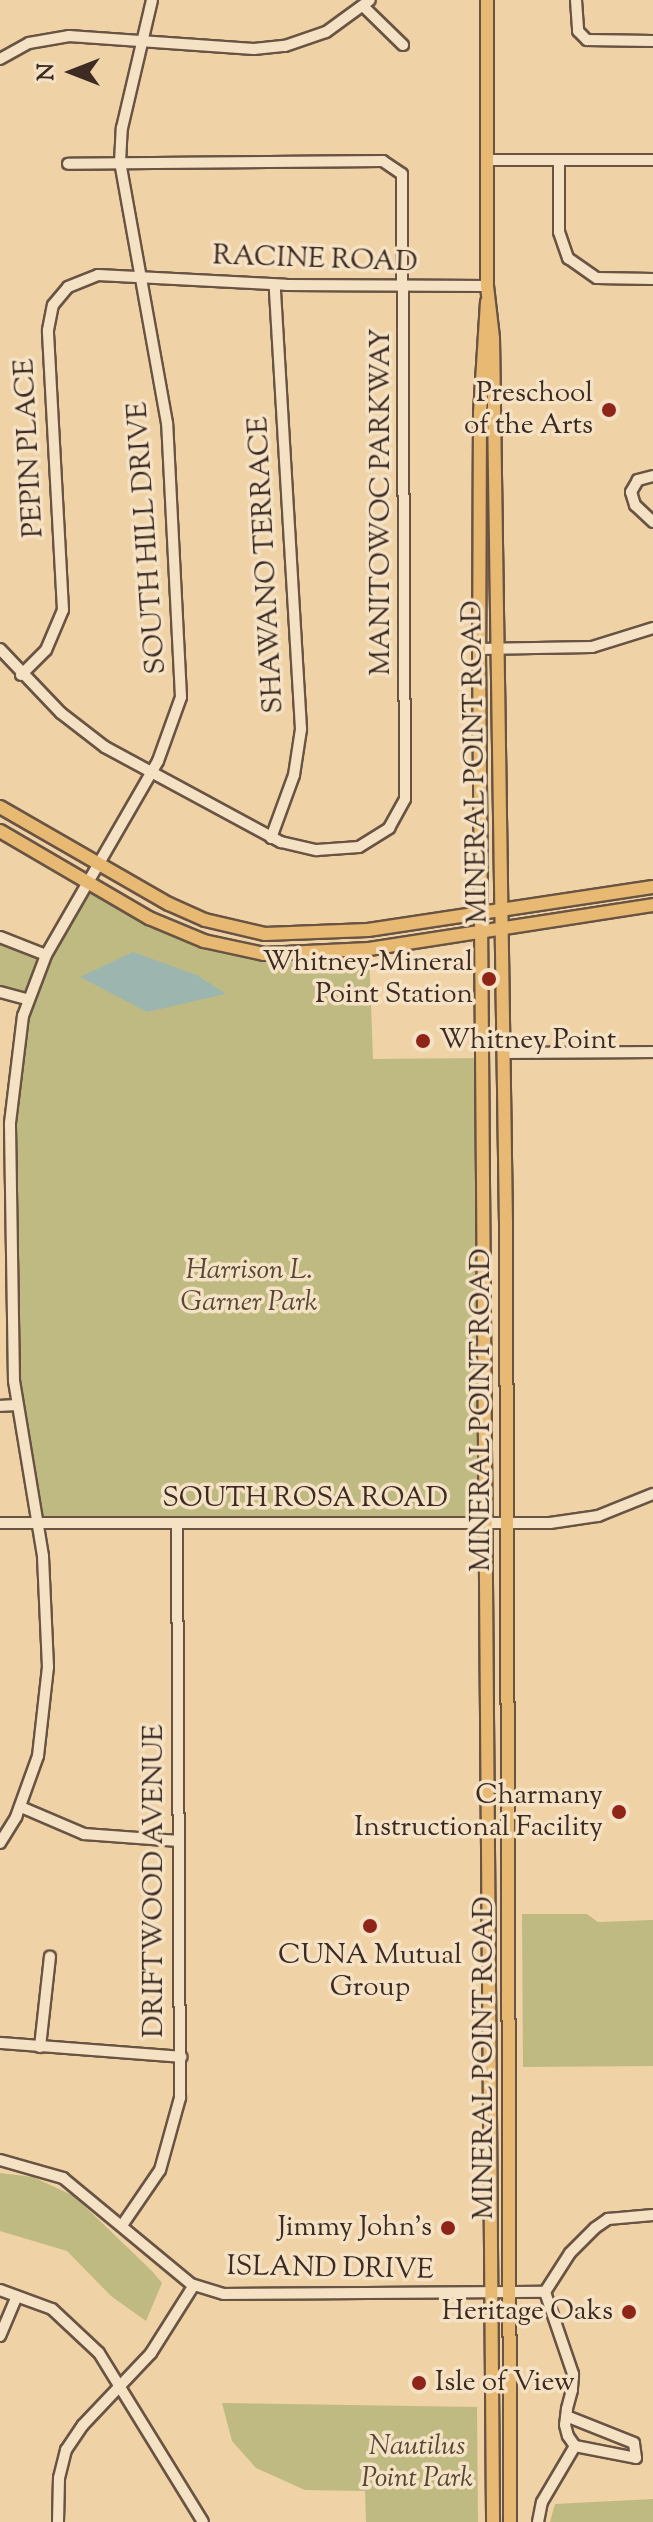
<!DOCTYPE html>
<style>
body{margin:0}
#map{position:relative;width:653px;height:2522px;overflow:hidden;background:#efd2a5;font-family:"Sorts Mill Goudy",serif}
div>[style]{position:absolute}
.green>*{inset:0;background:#bfba82}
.water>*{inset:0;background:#9cb6af}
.roads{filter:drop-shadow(2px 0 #695444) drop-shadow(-2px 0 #695444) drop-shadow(0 2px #695444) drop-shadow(0 -2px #695444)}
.minor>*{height:10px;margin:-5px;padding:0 5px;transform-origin:5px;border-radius:5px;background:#f5e2c4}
.major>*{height:12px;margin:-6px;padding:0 6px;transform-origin:6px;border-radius:6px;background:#e8b972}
.dots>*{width:22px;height:22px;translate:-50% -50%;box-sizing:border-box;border:4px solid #f5e2c4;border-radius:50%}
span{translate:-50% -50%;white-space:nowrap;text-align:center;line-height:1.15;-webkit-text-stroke:7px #f5e2c4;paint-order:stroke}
.street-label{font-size:28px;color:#3c2a23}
.poi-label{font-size:28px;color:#3c2a23}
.right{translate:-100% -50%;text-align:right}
.left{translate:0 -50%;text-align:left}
.park-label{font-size:28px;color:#564736;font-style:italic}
.north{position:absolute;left:32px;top:32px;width:80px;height:80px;-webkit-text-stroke:6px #f5e2c4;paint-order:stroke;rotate:270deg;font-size:22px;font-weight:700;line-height:32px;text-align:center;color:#3c2a23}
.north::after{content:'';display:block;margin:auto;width:28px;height:36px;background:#3c2a23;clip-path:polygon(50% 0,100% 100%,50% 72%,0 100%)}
</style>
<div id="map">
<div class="green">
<div style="clip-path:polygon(88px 881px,149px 918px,231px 948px,369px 949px,373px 1059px,484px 1058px,486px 1524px,38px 1523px,17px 1405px,10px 1123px,26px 1000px,0 992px,0 937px,46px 955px)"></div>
<div style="clip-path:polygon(522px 1914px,587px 1914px,598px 1922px,653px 1920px,653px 2066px,523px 2067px)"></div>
<div style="clip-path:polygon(0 2173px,33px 2177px,74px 2196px,152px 2271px,162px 2283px,146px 2321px,111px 2296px,67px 2251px,0 2231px)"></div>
<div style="clip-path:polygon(222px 2403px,477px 2407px,478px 2522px,366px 2522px,365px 2491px,305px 2490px,256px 2468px,232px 2441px)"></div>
<div style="clip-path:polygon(653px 2499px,653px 2522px,550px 2522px,555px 2504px)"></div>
</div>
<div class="water">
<div style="clip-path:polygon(133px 952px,197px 975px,226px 994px,147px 1012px,80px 977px)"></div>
</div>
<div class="roads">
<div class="minor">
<div style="left:576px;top:0;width:31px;rotate:86deg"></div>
<div style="left:578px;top:31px;width:13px;rotate:45deg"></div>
<div style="left:587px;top:40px;width:66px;rotate:0.9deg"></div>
<div style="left:363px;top:6px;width:56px;rotate:44.3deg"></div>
<div style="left:0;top:59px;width:33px;rotate:-29deg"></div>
<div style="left:29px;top:43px;width:41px;rotate:-9.9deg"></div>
<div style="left:69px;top:36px;width:185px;rotate:4deg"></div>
<div style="left:254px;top:49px;width:31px;rotate:-6deg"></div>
<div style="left:285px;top:46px;width:43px;rotate:-18.9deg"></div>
<div style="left:326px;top:32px;width:54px;rotate:-36deg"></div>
<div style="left:486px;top:160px;width:167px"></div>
<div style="left:559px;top:161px;width:71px;rotate:90deg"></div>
<div style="left:559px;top:232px;width:28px;rotate:71deg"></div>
<div style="left:568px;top:258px;width:35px;rotate:35deg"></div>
<div style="left:597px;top:278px;width:56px;rotate:1deg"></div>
<div style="left:653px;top:476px;width:16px;rotate:165deg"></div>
<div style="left:638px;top:480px;width:14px;rotate:120deg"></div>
<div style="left:631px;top:492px;width:14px;rotate:73deg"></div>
<div style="left:635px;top:505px;width:25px;rotate:43deg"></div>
<div style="left:0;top:649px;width:88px;rotate:46.4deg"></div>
<div style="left:61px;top:713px;width:56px;rotate:37.7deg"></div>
<div style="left:105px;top:747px;width:200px;rotate:28.4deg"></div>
<div style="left:281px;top:842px;width:37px;rotate:13deg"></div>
<div style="left:317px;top:850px;width:42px;rotate:-4.1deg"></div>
<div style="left:359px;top:847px;width:36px;rotate:-32deg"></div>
<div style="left:389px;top:828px;width:33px;rotate:-61deg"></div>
<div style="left:405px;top:799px;width:625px;rotate:-90.28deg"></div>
<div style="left:402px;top:174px;width:23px;rotate:-146deg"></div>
<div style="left:383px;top:161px;width:315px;rotate:179.5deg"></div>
<div style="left:479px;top:649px;width:113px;rotate:-1deg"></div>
<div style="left:592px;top:647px;width:64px;rotate:-17.3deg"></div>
<div style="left:21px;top:675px;width:35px;rotate:-45deg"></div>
<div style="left:46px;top:650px;width:43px;rotate:-67deg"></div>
<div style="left:63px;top:610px;width:280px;rotate:-93.1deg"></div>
<div style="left:48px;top:330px;width:25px;rotate:-79deg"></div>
<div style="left:53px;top:305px;width:23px;rotate:-50deg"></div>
<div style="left:68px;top:287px;width:32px;rotate:-22deg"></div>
<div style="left:98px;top:275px;width:188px;rotate:3deg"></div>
<div style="left:286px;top:285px;width:201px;rotate:0.3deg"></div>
<div style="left:271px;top:838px;width:67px;rotate:-69.9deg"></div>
<div style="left:294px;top:775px;width:47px;rotate:-81.3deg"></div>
<div style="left:301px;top:729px;width:445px;rotate:-93.4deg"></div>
<div style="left:0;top:937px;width:49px;rotate:21.4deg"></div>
<div style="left:0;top:992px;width:28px;rotate:15deg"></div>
<div style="left:504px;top:1053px;width:149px;rotate:-0.4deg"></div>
<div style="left:0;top:1406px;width:17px;rotate:-3deg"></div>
<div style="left:0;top:1523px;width:550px"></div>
<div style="left:550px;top:1523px;width:49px;rotate:-8.3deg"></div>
<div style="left:598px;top:1516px;width:59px;rotate:-21.8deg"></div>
<div style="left:21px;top:1807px;width:69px;rotate:23.2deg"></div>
<div style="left:84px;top:1834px;width:95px;rotate:4.2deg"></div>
<div style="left:0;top:1843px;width:31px;rotate:-58deg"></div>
<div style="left:16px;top:1817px;width:65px;rotate:-70.2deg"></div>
<div style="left:38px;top:1756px;width:90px;rotate:-83.6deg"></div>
<div style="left:48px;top:1667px;width:111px;rotate:-92.6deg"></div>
<div style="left:43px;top:1556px;width:177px;rotate:-99.4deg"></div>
<div style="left:14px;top:1381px;width:258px;rotate:-90.9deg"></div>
<div style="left:10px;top:1123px;width:108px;rotate:-83.1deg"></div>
<div style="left:23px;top:1016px;width:65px;rotate:-69.3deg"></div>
<div style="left:46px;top:955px;width:224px;rotate:-60deg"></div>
<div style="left:158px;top:761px;width:68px;rotate:-70.2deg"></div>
<div style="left:181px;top:697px;width:274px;rotate:-92.9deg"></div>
<div style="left:167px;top:423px;width:265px;rotate:-100.2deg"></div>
<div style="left:120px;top:162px;width:34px;rotate:-87deg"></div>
<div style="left:122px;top:128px;width:131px;rotate:-76.8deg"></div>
<div style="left:0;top:2043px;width:182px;rotate:4.4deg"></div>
<div style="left:40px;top:2047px;width:91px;rotate:-83.7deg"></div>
<div style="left:0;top:2160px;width:66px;rotate:15.9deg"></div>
<div style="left:63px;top:2178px;width:166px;rotate:39.6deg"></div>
<div style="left:191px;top:2284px;width:34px;rotate:17deg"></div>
<div style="left:224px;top:2294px;width:321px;rotate:-0.4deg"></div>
<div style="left:545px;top:2292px;width:46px;rotate:-57.3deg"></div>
<div style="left:570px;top:2253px;width:35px;rotate:-45deg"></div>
<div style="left:595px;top:2228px;width:16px;rotate:-35deg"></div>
<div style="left:608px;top:2219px;width:45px;rotate:-5.1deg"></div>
<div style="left:123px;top:2224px;width:65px;rotate:-55.6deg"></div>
<div style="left:160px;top:2170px;width:75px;rotate:-74.5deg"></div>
<div style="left:180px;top:2098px;width:575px;rotate:-90.3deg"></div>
<div style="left:0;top:2290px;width:55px;rotate:20.1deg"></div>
<div style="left:52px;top:2309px;width:64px;rotate:43.1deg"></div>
<div style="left:99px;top:2353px;width:198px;rotate:58.4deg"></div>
<div style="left:545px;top:2292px;width:87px;rotate:71.1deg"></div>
<div style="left:573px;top:2374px;width:16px;rotate:94deg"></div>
<div style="left:572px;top:2390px;width:20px;rotate:105deg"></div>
<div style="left:567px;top:2409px;width:16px;rotate:97deg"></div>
<div style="left:565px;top:2425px;width:11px;rotate:75deg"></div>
<div style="left:568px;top:2436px;width:12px;rotate:55deg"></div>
<div style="left:575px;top:2446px;width:62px;rotate:11.1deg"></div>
<div style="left:636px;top:2458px;width:15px;rotate:-98deg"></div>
<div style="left:634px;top:2443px;width:73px;rotate:-158.3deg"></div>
<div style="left:0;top:2336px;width:43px;rotate:-67deg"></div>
<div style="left:58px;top:2522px;width:44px;rotate:-88.7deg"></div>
<div style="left:59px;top:2478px;width:29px;rotate:-76deg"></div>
<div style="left:66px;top:2450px;width:30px;rotate:-56deg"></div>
<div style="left:83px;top:2425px;width:99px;rotate:-46.6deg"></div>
<div style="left:151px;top:2353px;width:80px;rotate:-57.7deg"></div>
<div style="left:538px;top:2522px;width:20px;rotate:-79deg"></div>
<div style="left:542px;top:2502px;width:65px;rotate:-59.5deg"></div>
</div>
<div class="major">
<div style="left:487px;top:0;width:286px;rotate:90deg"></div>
<div style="left:487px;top:286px;width:52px;rotate:83.4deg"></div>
<div style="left:493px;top:338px;width:883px;rotate:89.16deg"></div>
<div style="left:506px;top:1221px;width:1301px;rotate:89.82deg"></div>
<div style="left:487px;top:302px;width:110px;rotate:93.6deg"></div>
<div style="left:480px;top:412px;width:237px;rotate:90.2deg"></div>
<div style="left:479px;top:649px;width:1873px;rotate:89.57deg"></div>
<div style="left:0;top:807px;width:195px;rotate:29.9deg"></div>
<div style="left:169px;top:904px;width:39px;rotate:24deg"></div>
<div style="left:205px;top:920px;width:62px;rotate:13.1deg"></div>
<div style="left:265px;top:934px;width:103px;rotate:-2.2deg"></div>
<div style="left:368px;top:930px;width:288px;rotate:-8.6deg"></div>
<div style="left:0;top:831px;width:173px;rotate:30.3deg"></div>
<div style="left:149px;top:918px;width:60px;rotate:22.7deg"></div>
<div style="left:204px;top:941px;width:61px;rotate:12.2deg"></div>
<div style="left:264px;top:954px;width:105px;rotate:-2.7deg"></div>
<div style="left:369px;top:949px;width:287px;rotate:-8.8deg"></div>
</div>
</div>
<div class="dots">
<div style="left:609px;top:410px;background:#8f2418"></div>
<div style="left:489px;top:979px;background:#8f2418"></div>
<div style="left:423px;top:1041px;background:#8f2418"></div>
<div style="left:619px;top:1812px;background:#8f2418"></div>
<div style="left:370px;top:1926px;background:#8f2418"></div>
<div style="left:448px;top:2228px;background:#8f2418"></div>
<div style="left:629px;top:2312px;background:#8f2418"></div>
<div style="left:419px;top:2383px;background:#8f2418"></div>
</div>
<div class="street-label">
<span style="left:315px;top:260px;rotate:2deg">RACINE ROAD</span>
<span style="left:30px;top:448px;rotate:-93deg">PEPIN PLACE</span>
<span style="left:382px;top:502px;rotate:-90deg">MANITOWOC PARKWAY</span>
<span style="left:148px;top:538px;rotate:-94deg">SOUTH HILL DRIVE</span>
<span style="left:267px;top:565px;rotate:-93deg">SHAWANO TERRACE</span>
<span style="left:476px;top:762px;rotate:-91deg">MINERAL POINT ROAD</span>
<span style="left:482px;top:1410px;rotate:-90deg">MINERAL POINT ROAD</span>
<span style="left:305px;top:1499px">SOUTH ROSA ROAD</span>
<span style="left:155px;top:1881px;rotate:-90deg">DRIFTWOOD AVENUE</span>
<span style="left:485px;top:2058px;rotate:-90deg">MINERAL POINT ROAD</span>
<span style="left:330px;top:2269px;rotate:1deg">ISLAND DRIVE</span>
</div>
<div class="poi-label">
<span class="right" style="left:593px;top:410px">Preschool<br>of the Arts</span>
<span class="right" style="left:473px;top:979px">Whitney-Mineral<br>Point Station</span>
<span class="left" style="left:439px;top:1041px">Whitney Point</span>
<span class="right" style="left:603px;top:1812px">Charmany<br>Instructional Facility</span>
<span style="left:370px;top:1972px">CUNA Mutual<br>Group</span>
<span class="right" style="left:432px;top:2228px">Jimmy John's</span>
<span class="right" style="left:613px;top:2312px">Heritage Oaks</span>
<span class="left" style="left:435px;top:2383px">Isle of View</span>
</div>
<div class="park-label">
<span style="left:249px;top:1287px">Harrison L.<br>Garner Park</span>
<span style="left:417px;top:2463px">Nautilus<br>Point Park</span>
</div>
<div class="north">N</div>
</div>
